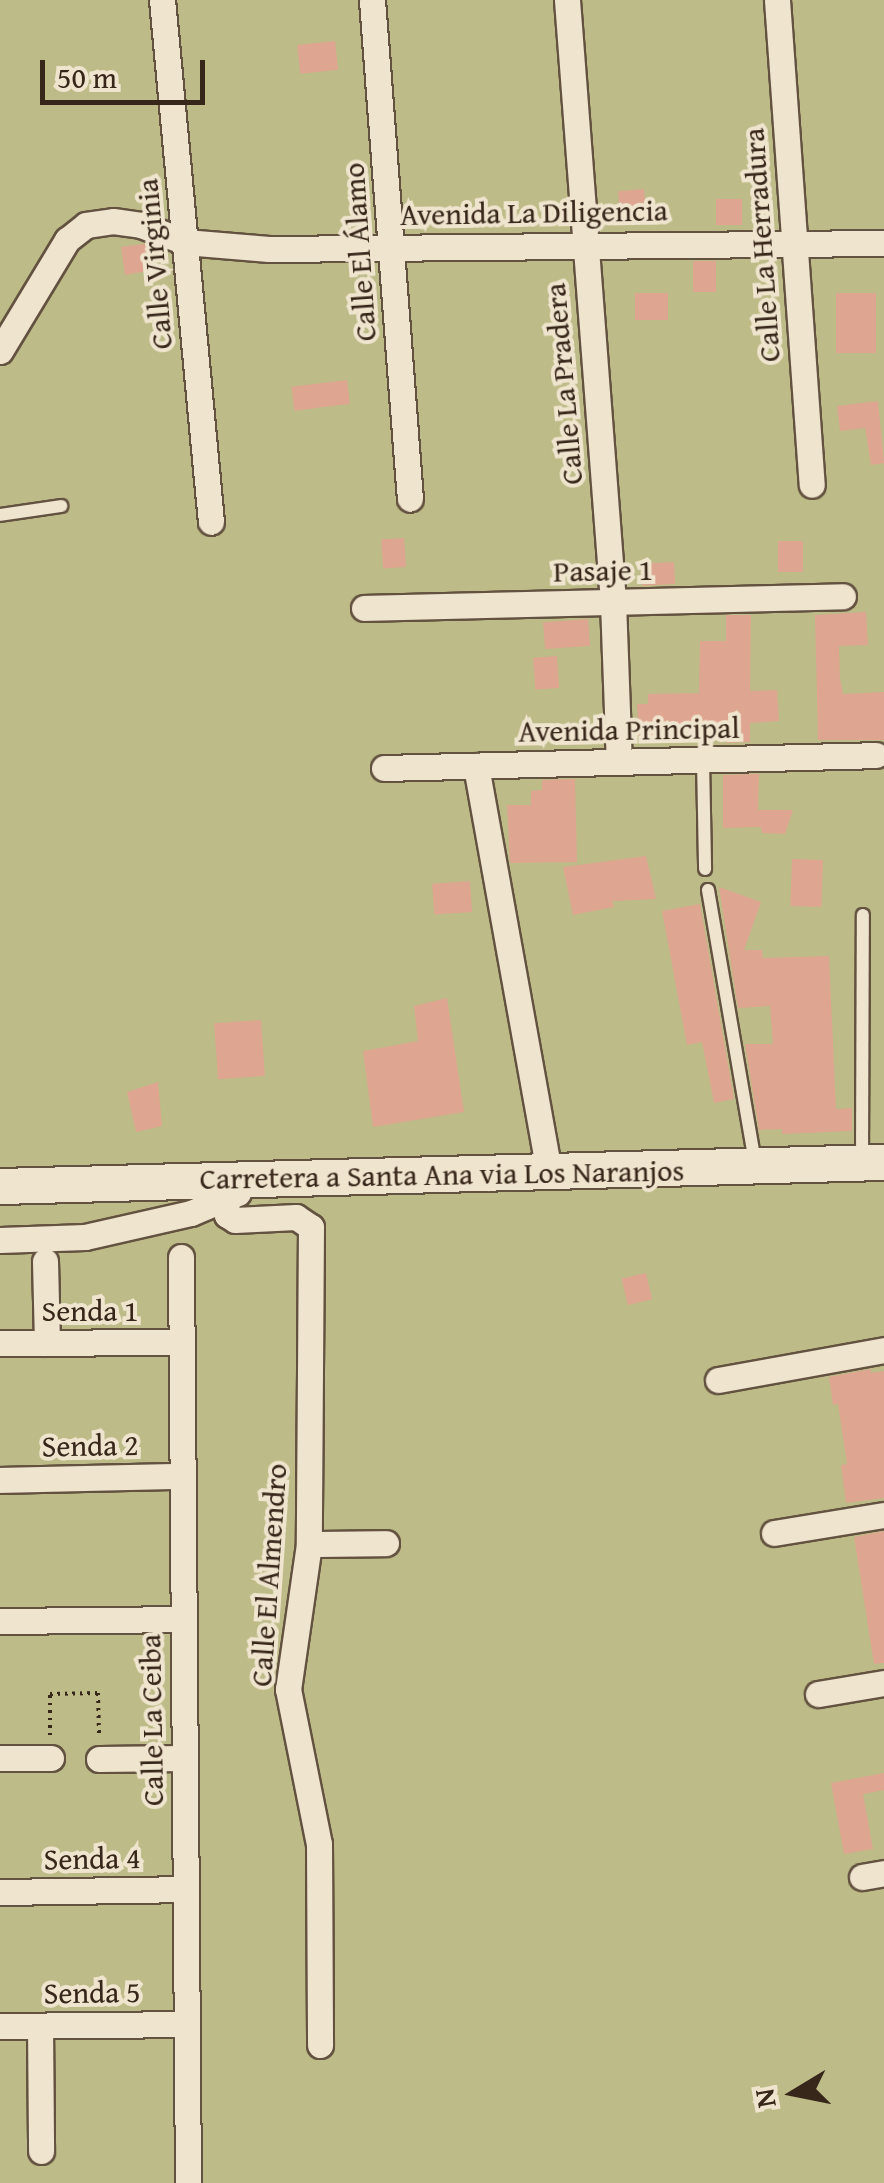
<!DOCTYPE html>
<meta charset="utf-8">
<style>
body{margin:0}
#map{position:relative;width:884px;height:2183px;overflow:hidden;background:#e6d5b4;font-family:"Gentium Book Plus",serif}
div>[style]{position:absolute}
.green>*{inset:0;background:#bdbb87;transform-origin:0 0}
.building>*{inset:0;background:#dea690;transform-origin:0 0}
.path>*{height:4px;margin-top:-2px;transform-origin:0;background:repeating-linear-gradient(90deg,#37261a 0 2.5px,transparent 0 7.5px)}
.roads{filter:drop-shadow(2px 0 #635240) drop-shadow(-2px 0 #635240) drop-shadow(0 2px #635240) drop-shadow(0 -2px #635240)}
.service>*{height:12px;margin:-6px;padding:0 6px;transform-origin:6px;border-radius:6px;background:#efe4ce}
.minor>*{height:25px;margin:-12.5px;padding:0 12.5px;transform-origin:12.5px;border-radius:12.5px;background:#efe4ce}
.secondary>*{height:35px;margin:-17.5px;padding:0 17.5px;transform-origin:17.5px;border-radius:17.5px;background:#efe4ce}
span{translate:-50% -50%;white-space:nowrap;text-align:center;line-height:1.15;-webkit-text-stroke:8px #efe4ce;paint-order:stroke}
.street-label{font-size:30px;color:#37261a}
.north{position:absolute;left:744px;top:2043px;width:100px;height:100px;-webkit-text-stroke:8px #efe4ce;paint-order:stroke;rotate:260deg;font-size:28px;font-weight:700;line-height:40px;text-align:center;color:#37261a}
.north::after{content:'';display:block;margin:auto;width:35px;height:45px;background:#37261a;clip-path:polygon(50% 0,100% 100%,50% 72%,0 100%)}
.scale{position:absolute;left:40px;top:60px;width:165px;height:45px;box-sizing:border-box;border:5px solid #37261a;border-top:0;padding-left:12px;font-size:30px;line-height:35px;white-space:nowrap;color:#37261a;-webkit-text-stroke:8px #efe4ce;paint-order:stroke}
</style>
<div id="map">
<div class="green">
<div style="left:0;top:0;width:884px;height:2183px"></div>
</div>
<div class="building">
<div style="left:335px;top:41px;width:29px;height:38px;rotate:84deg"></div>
<div style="left:644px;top:189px;width:25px;height:26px;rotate:85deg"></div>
<div style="left:716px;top:199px;width:26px;height:26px"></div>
<div style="clip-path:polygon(144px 244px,149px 246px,153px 270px,125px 275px,121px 247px)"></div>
<div style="left:693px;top:261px;width:23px;height:31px"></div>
<div style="left:635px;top:293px;width:33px;height:27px"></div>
<div style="left:836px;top:293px;width:40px;height:60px"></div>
<div style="left:347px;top:380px;width:24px;height:56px;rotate:83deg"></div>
<div style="clip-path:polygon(878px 401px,884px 463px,871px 465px,865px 428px,840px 431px,837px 406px)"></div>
<div style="left:404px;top:538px;width:29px;height:23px;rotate:86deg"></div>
<div style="left:778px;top:541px;width:25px;height:31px"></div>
<div style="left:674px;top:562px;width:22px;height:33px;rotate:87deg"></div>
<div style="clip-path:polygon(866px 612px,868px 645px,839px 646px,840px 679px,843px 694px,884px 692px,884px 740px,818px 740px,815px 615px)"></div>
<div style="clip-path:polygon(726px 615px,751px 615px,750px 691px,777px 690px,779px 721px,750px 723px,750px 742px,726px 743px,726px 737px,639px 741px,637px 704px,648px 704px,648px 694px,699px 693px,700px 641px,726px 641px)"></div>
<div style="left:588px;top:619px;width:27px;height:45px;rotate:86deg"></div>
<div style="left:557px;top:656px;width:32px;height:24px;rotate:86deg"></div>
<div style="clip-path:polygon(759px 774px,758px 810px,793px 810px,785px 834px,762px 833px,761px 827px,723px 828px,723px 775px)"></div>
<div style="clip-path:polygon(575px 779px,577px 862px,510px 863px,507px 805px,531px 805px,531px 791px,542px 790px,542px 780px)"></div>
<div style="clip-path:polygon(646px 856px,656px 899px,612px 901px,614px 907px,573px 915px,563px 867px)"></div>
<div style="left:823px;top:860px;width:47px;height:31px;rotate:92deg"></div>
<div style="left:470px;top:881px;width:31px;height:38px;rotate:86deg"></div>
<div style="clip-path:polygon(719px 887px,761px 902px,744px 950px,762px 950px,763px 958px,829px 956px,836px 1109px,852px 1108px,852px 1131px,782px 1134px,782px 1129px,759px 1130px,745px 1044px,773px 1044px,770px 1006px,738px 1008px)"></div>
<div style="clip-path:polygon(700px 904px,734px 1099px,714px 1103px,702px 1042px,687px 1045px,662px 911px)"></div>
<div style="clip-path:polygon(447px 998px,464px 1112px,373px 1127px,363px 1051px,418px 1041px,414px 1006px)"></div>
<div style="left:261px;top:1020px;width:56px;height:47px;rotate:86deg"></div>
<div style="clip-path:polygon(158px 1082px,162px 1126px,136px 1132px,127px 1092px)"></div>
<div style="left:646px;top:1273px;width:27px;height:25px;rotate:77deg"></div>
<div style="clip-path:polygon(871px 1369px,871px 1373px,884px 1371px,884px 1498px,846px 1503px,841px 1465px,847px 1464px,838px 1404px,833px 1405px,829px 1377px)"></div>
<div style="clip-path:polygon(884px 1531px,884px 1663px,874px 1664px,854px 1537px)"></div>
<div style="clip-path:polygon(884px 1773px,884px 1790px,863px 1794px,873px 1849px,844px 1854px,831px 1783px)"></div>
</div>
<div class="path">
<div style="left:50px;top:1735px;width:41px;rotate:-90deg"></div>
<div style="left:50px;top:1694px;width:48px;rotate:-1.2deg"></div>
<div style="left:98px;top:1693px;width:41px;rotate:88.6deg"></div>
</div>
<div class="roads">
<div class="service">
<div style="left:0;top:515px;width:62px;rotate:-8.4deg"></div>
<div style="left:703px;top:760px;width:109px;rotate:88.9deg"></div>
<div style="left:708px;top:890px;width:277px;rotate:80.2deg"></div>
<div style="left:862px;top:1160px;width:245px;rotate:-89.8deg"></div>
</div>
<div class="minor">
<div style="left:162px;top:0;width:524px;rotate:84.64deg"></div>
<div style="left:372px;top:0;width:500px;rotate:85.65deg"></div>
<div style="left:567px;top:0;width:604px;rotate:85.63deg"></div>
<div style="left:613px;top:602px;width:160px;rotate:87.9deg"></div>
<div style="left:777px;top:0;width:486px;rotate:85.9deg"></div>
<div style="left:0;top:351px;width:130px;rotate:-58.9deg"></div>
<div style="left:67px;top:240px;width:24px;rotate:-38deg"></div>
<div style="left:86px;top:225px;width:27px;rotate:-8deg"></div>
<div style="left:113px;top:221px;width:28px;rotate:8deg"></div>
<div style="left:141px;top:225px;width:47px;rotate:21.1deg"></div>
<div style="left:185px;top:242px;width:84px;rotate:4.8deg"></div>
<div style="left:269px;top:249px;width:615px;rotate:-0.56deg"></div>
<div style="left:364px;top:608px;width:479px;rotate:-1.4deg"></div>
<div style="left:476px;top:766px;width:412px;rotate:79.8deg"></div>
<div style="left:384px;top:768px;width:492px;rotate:-1.5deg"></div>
<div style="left:226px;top:1201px;width:14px;rotate:86deg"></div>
<div style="left:227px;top:1215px;width:9px;rotate:32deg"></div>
<div style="left:235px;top:1220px;width:61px;rotate:-2.8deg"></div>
<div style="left:296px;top:1217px;width:18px;rotate:34deg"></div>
<div style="left:311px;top:1227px;width:317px;rotate:90.4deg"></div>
<div style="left:309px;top:1544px;width:147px;rotate:98.2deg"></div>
<div style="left:288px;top:1689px;width:158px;rotate:78.7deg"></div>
<div style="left:319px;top:1844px;width:201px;rotate:89.7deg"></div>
<div style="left:0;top:1240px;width:85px;rotate:-2deg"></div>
<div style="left:85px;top:1237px;width:109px;rotate:-12.8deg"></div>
<div style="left:191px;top:1213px;width:51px;rotate:-23.1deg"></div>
<div style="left:181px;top:1257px;width:926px;rotate:89.57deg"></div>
<div style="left:45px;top:1261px;width:82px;rotate:88.6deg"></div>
<div style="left:0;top:1343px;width:182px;rotate:-0.3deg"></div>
<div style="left:718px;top:1380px;width:169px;rotate:-10.2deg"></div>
<div style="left:0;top:1480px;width:182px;rotate:-1.3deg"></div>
<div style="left:774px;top:1533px;width:111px;rotate:-9.3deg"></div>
<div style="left:309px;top:1544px;width:77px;rotate:-0.7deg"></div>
<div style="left:0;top:1621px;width:183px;rotate:-0.6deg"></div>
<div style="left:818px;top:1694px;width:67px;rotate:-9.5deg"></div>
<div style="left:0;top:1758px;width:51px"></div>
<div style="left:99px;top:1759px;width:85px;rotate:-0.7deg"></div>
<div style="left:862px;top:1877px;width:22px;rotate:-10deg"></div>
<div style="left:0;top:1892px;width:186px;rotate:-0.9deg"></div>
<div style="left:0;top:2026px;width:185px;rotate:-0.6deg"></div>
<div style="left:40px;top:2026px;width:125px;rotate:89.5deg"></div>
</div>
<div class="secondary">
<div style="left:0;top:1186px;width:884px;rotate:-1.56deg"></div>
</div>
</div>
<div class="street-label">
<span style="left:534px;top:212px;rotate:-1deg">Avenida La Diligencia</span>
<span style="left:761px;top:245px;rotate:-94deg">Calle La Herradura</span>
<span style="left:359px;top:252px;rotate:-94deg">Calle El Álamo</span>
<span style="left:154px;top:264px;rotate:-95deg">Calle Virginia</span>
<span style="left:563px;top:384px;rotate:-95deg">Calle La Pradera</span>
<span style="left:603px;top:570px;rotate:-1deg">Pasaje 1</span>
<span style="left:629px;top:729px;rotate:-1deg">Avenida Principal</span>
<span style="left:442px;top:1174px;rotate:-1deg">Carretera a Santa Ana via Los Naranjos</span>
<span style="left:90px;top:1310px">Senda 1</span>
<span style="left:90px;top:1445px;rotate:-1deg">Senda 2</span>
<span style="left:268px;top:1575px;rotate:-86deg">Calle El Almendro</span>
<span style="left:151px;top:1720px;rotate:-91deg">Calle La Ceiba</span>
<span style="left:92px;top:1858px;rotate:-1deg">Senda 4</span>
<span style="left:92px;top:1992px;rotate:-1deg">Senda 5</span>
</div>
<div class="north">N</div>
<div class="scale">50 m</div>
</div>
